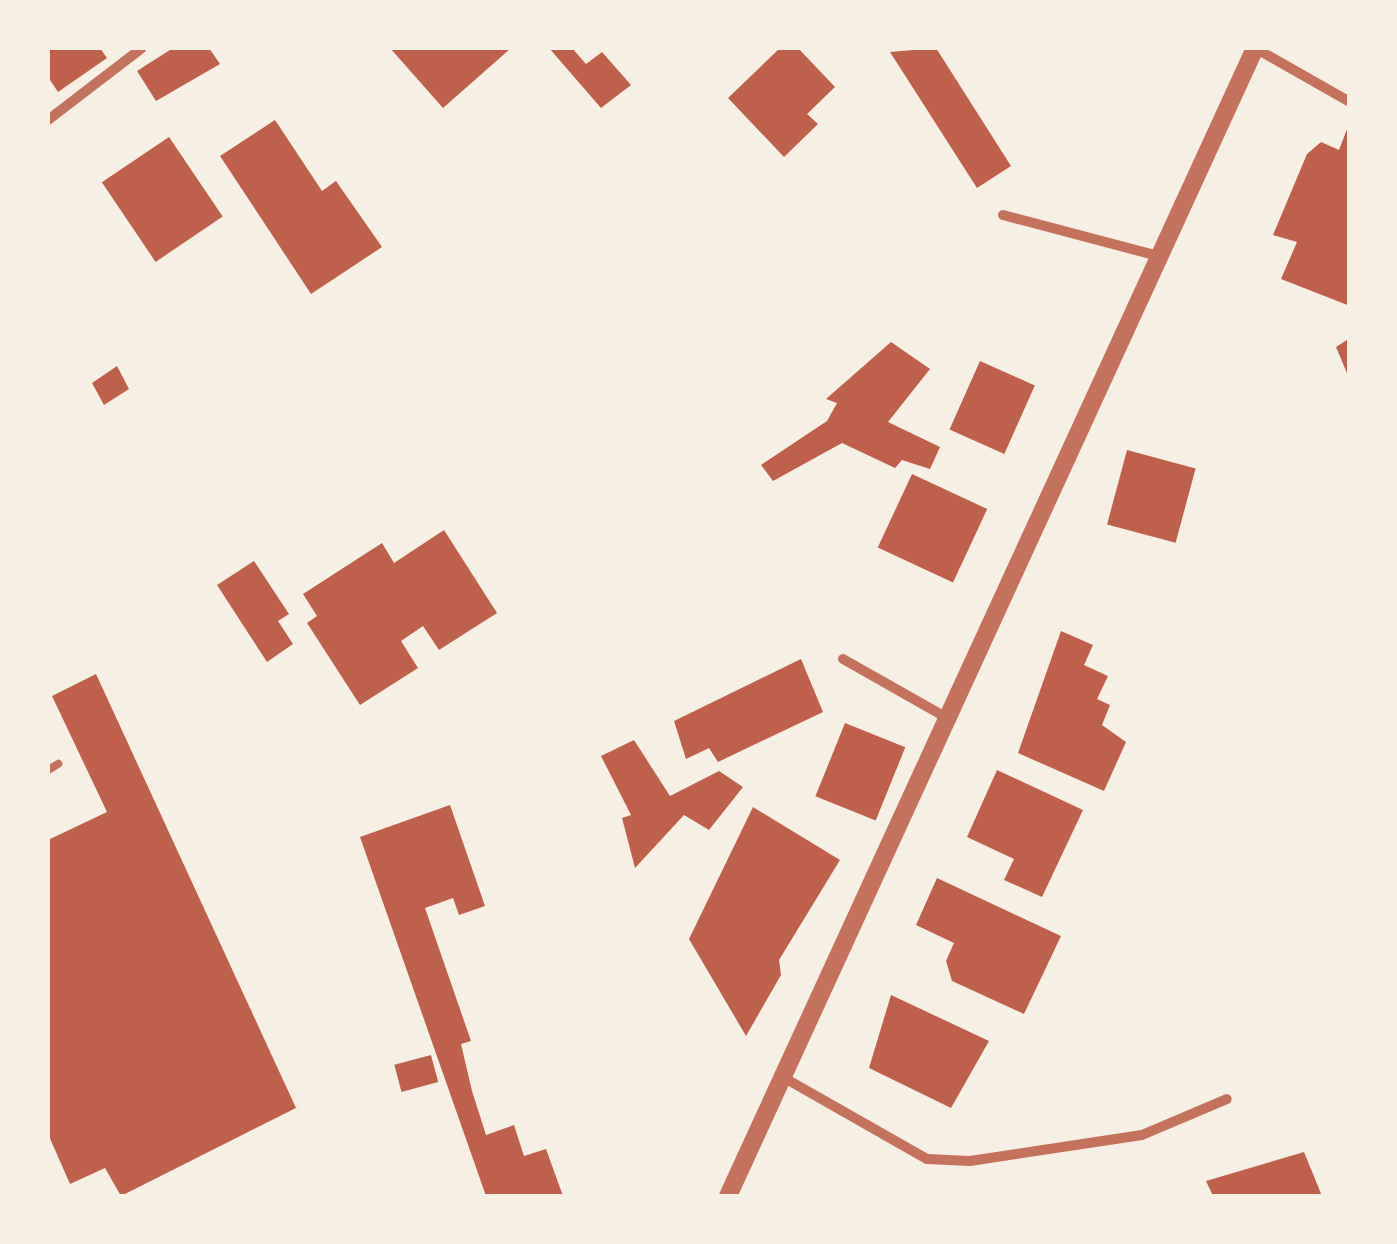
<!DOCTYPE html>
<style>
body{margin:0}
#map{position:relative;width:1397px;height:1244px;overflow:hidden;background:#f6efe4;font-family:"Exo 2",sans-serif}
div>[style]{position:absolute}
.building>*{inset:0;background:#bf614a;transform-origin:0 0}
.service>*{height:8px;margin:-4px;padding:0 4px;transform-origin:4px;border-radius:4px;background:#c5725c}
.minor>*{height:10px;margin:-5px;padding:0 5px;transform-origin:5px;border-radius:5px;background:#c5725c}
.tertiary>*{height:18px;margin:-9px;padding:0 9px;transform-origin:9px;border-radius:9px;background:#c5725c}
span{translate:-50% -50%;white-space:nowrap;text-align:center;line-height:1.15;-webkit-text-stroke:9px #f6efe4;paint-order:stroke}
.frame{position:absolute;inset:0;border:50px solid #f6efe4;pointer-events:none}
</style>
<div id="map">
<div class="building">
<div style="clip-path:polygon(48px 48px,100px 48px,107px 58px,58px 92px,48px 77px)"></div>
<div style="clip-path:polygon(173px 48px,209px 48px,220px 64px,156px 101px,137px 71px)"></div>
<div style="clip-path:polygon(390px 48px,511px 48px,443px 108px)"></div>
<div style="clip-path:polygon(549px 48px,572px 48px,586px 64px,602px 52px,631px 85px,601px 108px)"></div>
<div style="clip-path:polygon(780px 48px,798px 48px,835px 87px,807px 114px,818px 124px,784px 157px,728px 98px)"></div>
<div style="clip-path:polygon(936px 48px,1011px 166px,977px 188px,890px 52px)"></div>
<div style="clip-path:polygon(275px 120px,322px 191px,336px 181px,382px 247px,311px 294px,220px 156px)"></div>
<div style="clip-path:polygon(1349px 124px,1350px 124px,1350px 306px,1281px 279px,1297px 242px,1273px 235px,1307px 154px,1321px 142px,1339px 150px)"></div>
<div style="left:169px;top:137px;width:96px;height:81px;rotate:56deg"></div>
<div style="clip-path:polygon(1350px 338px,1350px 378px,1349px 378px,1336px 347px)"></div>
<div style="clip-path:polygon(891px 342px,930px 369px,888px 422px,940px 447px,930px 469px,902px 460px,895px 468px,842px 443px,773px 481px,761px 465px,827px 421px,837px 403px,826px 399px)"></div>
<div style="left:980px;top:361px;width:60px;height:75px;rotate:24deg"></div>
<div style="clip-path:polygon(117px 366px,129px 389px,104px 405px,92px 383px)"></div>
<div style="left:1127px;top:450px;width:71px;height:77px;rotate:15deg"></div>
<div style="left:912px;top:474px;width:83px;height:81px;rotate:25deg"></div>
<div style="clip-path:polygon(444px 530px,497px 613px,439px 650px,423px 626px,401px 641px,418px 668px,360px 705px,307px 623px,317px 616px,303px 594px,382px 543px,394px 563px)"></div>
<div style="clip-path:polygon(254px 561px,289px 614px,278px 621px,293px 644px,267px 662px,217px 585px)"></div>
<div style="clip-path:polygon(1061px 631px,1093px 645px,1084px 665px,1108px 676px,1097px 699px,1110px 705px,1102px 725px,1126px 742px,1104px 791px,1018px 753px)"></div>
<div style="clip-path:polygon(801px 659px,823px 712px,718px 762px,709px 748px,686px 759px,674px 721px)"></div>
<div style="clip-path:polygon(96px 674px,296px 1108px,121px 1196px,105px 1168px,70px 1184px,48px 1134px,48px 840px,107px 812px,52px 696px)"></div>
<div style="left:845px;top:723px;width:65px;height:79px;rotate:22deg"></div>
<div style="clip-path:polygon(634px 740px,670px 796px,719px 771px,743px 787px,709px 830px,684px 815px,635px 868px,622px 818px,631px 815px,601px 756px)"></div>
<div style="clip-path:polygon(997px 770px,1083px 810px,1042px 897px,1004px 880px,1014px 859px,967px 837px)"></div>
<div style="clip-path:polygon(450px 805px,485px 906px,459px 915px,453px 898px,425px 908px,471px 1041px,461px 1044px,472px 1091px,486px 1135px,514px 1125px,524px 1156px,546px 1149px,563px 1196px,486px 1196px,360px 837px)"></div>
<div style="clip-path:polygon(753px 807px,840px 860px,779px 960px,781px 975px,746px 1036px,689px 939px)"></div>
<div style="clip-path:polygon(937px 878px,1061px 936px,1024px 1014px,952px 981px,946px 961px,954px 943px,916px 925px)"></div>
<div style="clip-path:polygon(891px 995px,989px 1041px,951px 1108px,869px 1068px)"></div>
<div style="left:431px;top:1055px;width:28px;height:38px;rotate:75deg"></div>
<div style="clip-path:polygon(1304px 1152px,1322px 1196px,1213px 1196px,1206px 1181px)"></div>
</div>
<div class="service">
<div style="left:48px;top:770px;width:12px;rotate:-31deg"></div>
</div>
<div class="minor">
<div style="left:1255px;top:48px;width:109px;rotate:29.6deg"></div>
<div style="left:48px;top:120px;width:118px;rotate:-37.5deg"></div>
<div style="left:1003px;top:215px;width:164px;rotate:14.8deg"></div>
<div style="left:843px;top:659px;width:124px;rotate:29.5deg"></div>
<div style="left:788px;top:1080px;width:160px;rotate:29.6deg"></div>
<div style="left:927px;top:1159px;width:43px;rotate:2.7deg"></div>
<div style="left:970px;top:1161px;width:174px;rotate:-8.6deg"></div>
<div style="left:1142px;top:1135px;width:92px;rotate:-23deg"></div>
</div>
<div class="tertiary">
<div style="left:728px;top:1196px;width:1263px;rotate:-65.34deg"></div>
</div>
<div class="frame"></div>
</div>
